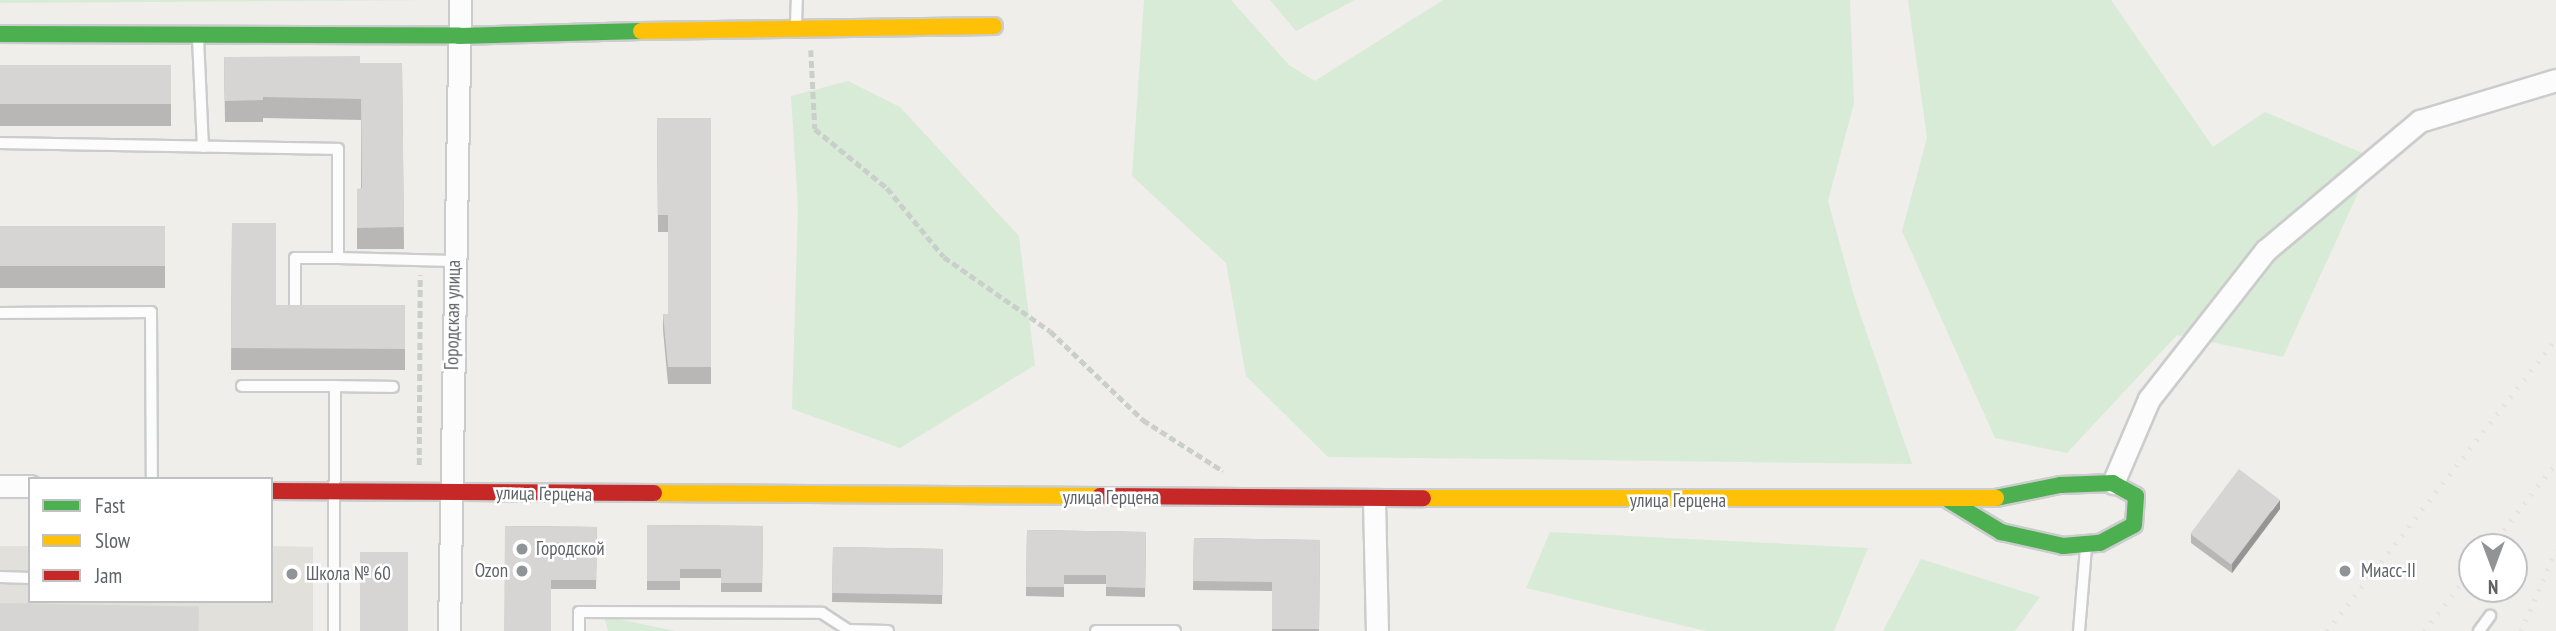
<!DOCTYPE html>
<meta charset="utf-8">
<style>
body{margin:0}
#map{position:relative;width:2556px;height:631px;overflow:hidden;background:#efeeea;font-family:"PT Sans Narrow",sans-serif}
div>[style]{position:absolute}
.education>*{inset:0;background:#e2e0da}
.green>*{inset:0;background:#d8ebd6}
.path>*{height:4.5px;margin-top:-2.25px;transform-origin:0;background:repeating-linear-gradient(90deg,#cacfcc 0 7px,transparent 0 10.5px)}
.roads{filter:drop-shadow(2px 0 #cbcccc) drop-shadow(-2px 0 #cbcccc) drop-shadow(0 2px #cbcccc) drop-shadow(0 -2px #cbcccc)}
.lane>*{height:10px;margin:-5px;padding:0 5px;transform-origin:5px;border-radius:5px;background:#fdfcfc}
.street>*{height:21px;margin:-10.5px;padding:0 10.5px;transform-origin:10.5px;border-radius:10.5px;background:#fdfcfc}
.fast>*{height:16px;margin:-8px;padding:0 8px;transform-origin:8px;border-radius:8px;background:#4caf50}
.slow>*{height:16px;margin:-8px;padding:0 8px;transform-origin:8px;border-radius:8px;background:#ffc107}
.jam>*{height:16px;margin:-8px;padding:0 8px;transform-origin:8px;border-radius:8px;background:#c62828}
.rail>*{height:5px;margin-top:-2.5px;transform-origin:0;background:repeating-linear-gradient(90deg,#e4e4e4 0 2px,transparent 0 11px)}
.wall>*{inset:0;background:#b8b7b5;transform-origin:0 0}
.shaded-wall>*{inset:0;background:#969594}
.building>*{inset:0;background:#d6d5d3;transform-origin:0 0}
.dots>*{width:19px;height:19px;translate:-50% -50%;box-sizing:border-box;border:4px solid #fff;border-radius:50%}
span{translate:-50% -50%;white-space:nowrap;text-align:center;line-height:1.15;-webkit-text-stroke:5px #fff;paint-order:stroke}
.street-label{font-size:19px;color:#5f6368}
.poi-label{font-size:19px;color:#5f6368}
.left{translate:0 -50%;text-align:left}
.right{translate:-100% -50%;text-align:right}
.legend{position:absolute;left:28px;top:477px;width:245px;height:126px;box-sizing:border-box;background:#fff;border:2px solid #bfc1c3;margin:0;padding:9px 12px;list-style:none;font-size:21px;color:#5f6368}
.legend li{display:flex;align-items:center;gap:14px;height:35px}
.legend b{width:35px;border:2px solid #bfc1c3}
.north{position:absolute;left:2458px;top:533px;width:70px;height:70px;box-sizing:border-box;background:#fff;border:2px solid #bfc1c3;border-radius:50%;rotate:180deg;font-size:19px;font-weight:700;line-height:28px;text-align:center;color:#5f6368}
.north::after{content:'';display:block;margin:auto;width:24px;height:32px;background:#919496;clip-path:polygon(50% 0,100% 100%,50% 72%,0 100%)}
</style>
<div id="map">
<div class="education">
<div style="clip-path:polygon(0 546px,30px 546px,30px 601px,271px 601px,271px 546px,313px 547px,313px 631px,0 631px)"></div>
</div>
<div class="green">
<div style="clip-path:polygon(0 0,437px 0,0 3px)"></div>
<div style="clip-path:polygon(1144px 0,1231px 0,1289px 65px,1315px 81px,1443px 0,1850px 0,1854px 103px,1828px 201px,1855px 299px,1912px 464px,1328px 457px,1246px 376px,1226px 263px,1132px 176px)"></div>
<div style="clip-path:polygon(1270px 0,1355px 0,1296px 31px)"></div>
<div style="clip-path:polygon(1908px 0,2111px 0,2213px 147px,2265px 112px,2374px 158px,2283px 357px,2177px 335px,2067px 453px,1995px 438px,1902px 231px,1927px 138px)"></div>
<div style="clip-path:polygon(848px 81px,900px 107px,1019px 236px,1035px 365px,900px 448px,792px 409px,798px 207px,791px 96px)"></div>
<div style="clip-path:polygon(1550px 532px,1868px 548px,1834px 631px,1706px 631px,1526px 588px)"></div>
<div style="clip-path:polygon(1921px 559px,2040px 597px,2015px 631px,1883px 631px)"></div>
<div style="clip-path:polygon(604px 616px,675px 631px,608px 631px)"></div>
</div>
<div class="path">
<div style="left:811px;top:50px;width:79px;rotate:87.1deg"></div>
<div style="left:815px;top:129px;width:93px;rotate:39.3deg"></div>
<div style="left:887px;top:188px;width:89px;rotate:50.4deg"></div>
<div style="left:944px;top:257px;width:129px;rotate:34.9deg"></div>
<div style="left:1050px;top:331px;width:129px;rotate:43.7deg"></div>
<div style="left:1143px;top:420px;width:95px;rotate:32.5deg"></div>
<div style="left:419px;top:465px;width:190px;rotate:-89.7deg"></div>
</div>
<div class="roads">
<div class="lane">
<div style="left:796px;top:23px;width:23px;rotate:-88deg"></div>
<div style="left:198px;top:38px;width:109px;rotate:87.4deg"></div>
<div style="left:0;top:143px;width:338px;rotate:1deg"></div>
<div style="left:338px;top:149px;width:109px;rotate:90deg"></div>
<div style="left:338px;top:258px;width:115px;rotate:1.5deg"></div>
<div style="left:295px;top:310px;width:52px;rotate:-90deg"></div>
<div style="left:295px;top:258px;width:43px"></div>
<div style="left:0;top:313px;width:151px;rotate:-0.4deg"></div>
<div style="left:151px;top:312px;width:167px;rotate:89.7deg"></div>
<div style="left:242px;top:386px;width:93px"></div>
<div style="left:0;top:577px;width:30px;rotate:2deg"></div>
<div style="left:334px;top:631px;width:245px;rotate:-89.8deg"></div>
<div style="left:335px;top:386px;width:58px;rotate:1deg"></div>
<div style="left:579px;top:631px;width:19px;rotate:-90deg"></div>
<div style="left:579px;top:612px;width:243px;rotate:0.2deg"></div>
<div style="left:822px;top:613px;width:31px;rotate:33deg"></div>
<div style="left:848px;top:630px;width:40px;rotate:1.4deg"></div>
<div style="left:1096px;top:631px;width:79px"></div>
<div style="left:2079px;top:631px;width:84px;rotate:-85.2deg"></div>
<div style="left:2479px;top:631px;width:19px;rotate:-54deg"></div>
</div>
<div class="street">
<div style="left:2113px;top:483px;width:91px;rotate:-66.8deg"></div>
<div style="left:2149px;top:399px;width:189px;rotate:-51.9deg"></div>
<div style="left:2266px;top:250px;width:201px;rotate:-40deg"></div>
<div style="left:2420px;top:121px;width:142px;rotate:-16.8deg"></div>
<div style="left:0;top:486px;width:30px"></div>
<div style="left:1374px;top:500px;width:131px;rotate:88.7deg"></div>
<div style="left:449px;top:631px;width:631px;rotate:-89deg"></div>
</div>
<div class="fast">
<div style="left:0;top:34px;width:459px;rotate:0.2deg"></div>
<div style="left:459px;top:36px;width:182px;rotate:-1.6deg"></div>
<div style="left:1950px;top:501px;width:60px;rotate:31.3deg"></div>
<div style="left:2001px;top:532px;width:64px;rotate:12.7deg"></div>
<div style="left:2063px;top:546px;width:37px;rotate:-5deg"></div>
<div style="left:2100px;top:543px;width:38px;rotate:-28deg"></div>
<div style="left:2134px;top:525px;width:29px;rotate:-86deg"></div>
<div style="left:2136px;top:496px;width:26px;rotate:-151deg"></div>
<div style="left:2113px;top:483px;width:53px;rotate:177.8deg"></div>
<div style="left:2060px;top:485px;width:65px;rotate:168.5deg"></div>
</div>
<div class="slow">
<div style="left:641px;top:31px;width:353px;rotate:-0.8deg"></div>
<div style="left:654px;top:493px;width:446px;rotate:0.4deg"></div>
<div style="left:1423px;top:498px;width:573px"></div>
</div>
<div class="jam">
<div style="left:271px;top:491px;width:383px;rotate:0.3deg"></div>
<div style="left:1100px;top:496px;width:323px;rotate:0.4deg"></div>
</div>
</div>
<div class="rail">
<div style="left:2490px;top:547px;width:107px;rotate:-51.8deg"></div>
<div style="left:2327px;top:631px;width:371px;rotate:-51.9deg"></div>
<div style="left:2424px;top:631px;width:78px;rotate:-51.8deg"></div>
<div style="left:2521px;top:631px;width:88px;rotate:-66.6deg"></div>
</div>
<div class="wall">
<div style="clip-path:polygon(224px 57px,360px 63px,402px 63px,404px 249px,357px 249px,357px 189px,361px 189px,361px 120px,263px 118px,263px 122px,225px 122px)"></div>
<div style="left:0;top:65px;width:171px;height:61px"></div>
<div style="clip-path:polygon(657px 118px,711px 118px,711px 384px,668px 384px,663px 330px,663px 314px,668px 314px,668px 232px,658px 232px)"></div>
<div style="clip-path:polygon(232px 223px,276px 305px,405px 305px,405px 370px,231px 370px)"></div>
<div style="left:0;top:226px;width:165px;height:62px"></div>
<div style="clip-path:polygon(2280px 509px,2232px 573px,2191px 543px,2191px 534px)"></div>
<div style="clip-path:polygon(647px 525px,763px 526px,762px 592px,721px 592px,721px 578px,680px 578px,680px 590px,647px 590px)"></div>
<div style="clip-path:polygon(505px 526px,597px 527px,596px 589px,551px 589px)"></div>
<div style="clip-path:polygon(1027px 530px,1146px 532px,1145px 597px,1106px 596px,1106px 584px,1064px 584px,1064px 597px,1026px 596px)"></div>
<div style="clip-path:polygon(1194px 538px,1320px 540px,1319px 631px,1272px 631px,1272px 591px,1193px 590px)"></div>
<div style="left:833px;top:547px;width:110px;height:55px;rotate:1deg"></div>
</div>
<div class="shaded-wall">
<div style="clip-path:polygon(2280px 500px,2280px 509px,2232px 573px,2232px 564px)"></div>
</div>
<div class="building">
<div style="clip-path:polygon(360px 56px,360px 63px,402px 63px,404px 227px,357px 228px,357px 189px,362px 188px,361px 99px,263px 97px,263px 100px,225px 101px,224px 57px)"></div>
<div style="left:0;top:65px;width:171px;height:39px"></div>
<div style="clip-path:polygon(657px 118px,711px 118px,711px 367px,668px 367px,663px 314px,668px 314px,668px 215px,658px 215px)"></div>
<div style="clip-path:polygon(232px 223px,276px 223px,276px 305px,405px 305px,405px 349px,231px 348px)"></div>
<div style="left:0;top:226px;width:165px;height:40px"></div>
<div style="left:2239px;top:469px;width:51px;height:81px;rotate:37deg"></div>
<div style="clip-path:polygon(647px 525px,763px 526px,762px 583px,721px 583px,721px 569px,680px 569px,680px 581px,647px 581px)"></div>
<div style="clip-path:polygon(505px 526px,597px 527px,596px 580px,551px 580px,551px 631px,504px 631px)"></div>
<div style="clip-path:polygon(1027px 530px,1146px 532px,1145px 588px,1106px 587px,1106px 575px,1064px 575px,1064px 587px,1026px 587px)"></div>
<div style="clip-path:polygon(1194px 538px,1320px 540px,1319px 629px,1272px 629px,1272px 582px,1193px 581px)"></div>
<div style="left:833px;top:547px;width:110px;height:46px;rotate:1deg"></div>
<div style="left:360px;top:552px;width:48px;height:79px"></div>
<div style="left:0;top:603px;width:199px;height:28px;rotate:1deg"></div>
</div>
<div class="dots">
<div style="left:522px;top:549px;background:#919496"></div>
<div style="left:522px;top:571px;background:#919496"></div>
<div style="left:2345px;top:571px;background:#919496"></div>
<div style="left:292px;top:574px;background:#919496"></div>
</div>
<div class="street-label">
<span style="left:453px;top:315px;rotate:-89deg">Городская улица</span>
<span style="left:544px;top:494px;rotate:1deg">улица Герцена</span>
<span style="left:1111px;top:498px">улица Герцена</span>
<span style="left:1678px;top:501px">улица Герцена</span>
</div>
<div class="poi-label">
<span class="left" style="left:536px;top:549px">Городской</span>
<span class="right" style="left:508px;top:571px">Ozon</span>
<span class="left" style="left:2361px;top:571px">Миасс-II</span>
<span class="left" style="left:306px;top:574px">Школа № 60</span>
</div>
<ul class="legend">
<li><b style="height:9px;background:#4caf50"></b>Fast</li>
<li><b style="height:9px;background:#ffc107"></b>Slow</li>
<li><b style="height:9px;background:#c62828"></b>Jam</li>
</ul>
<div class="north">N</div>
</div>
